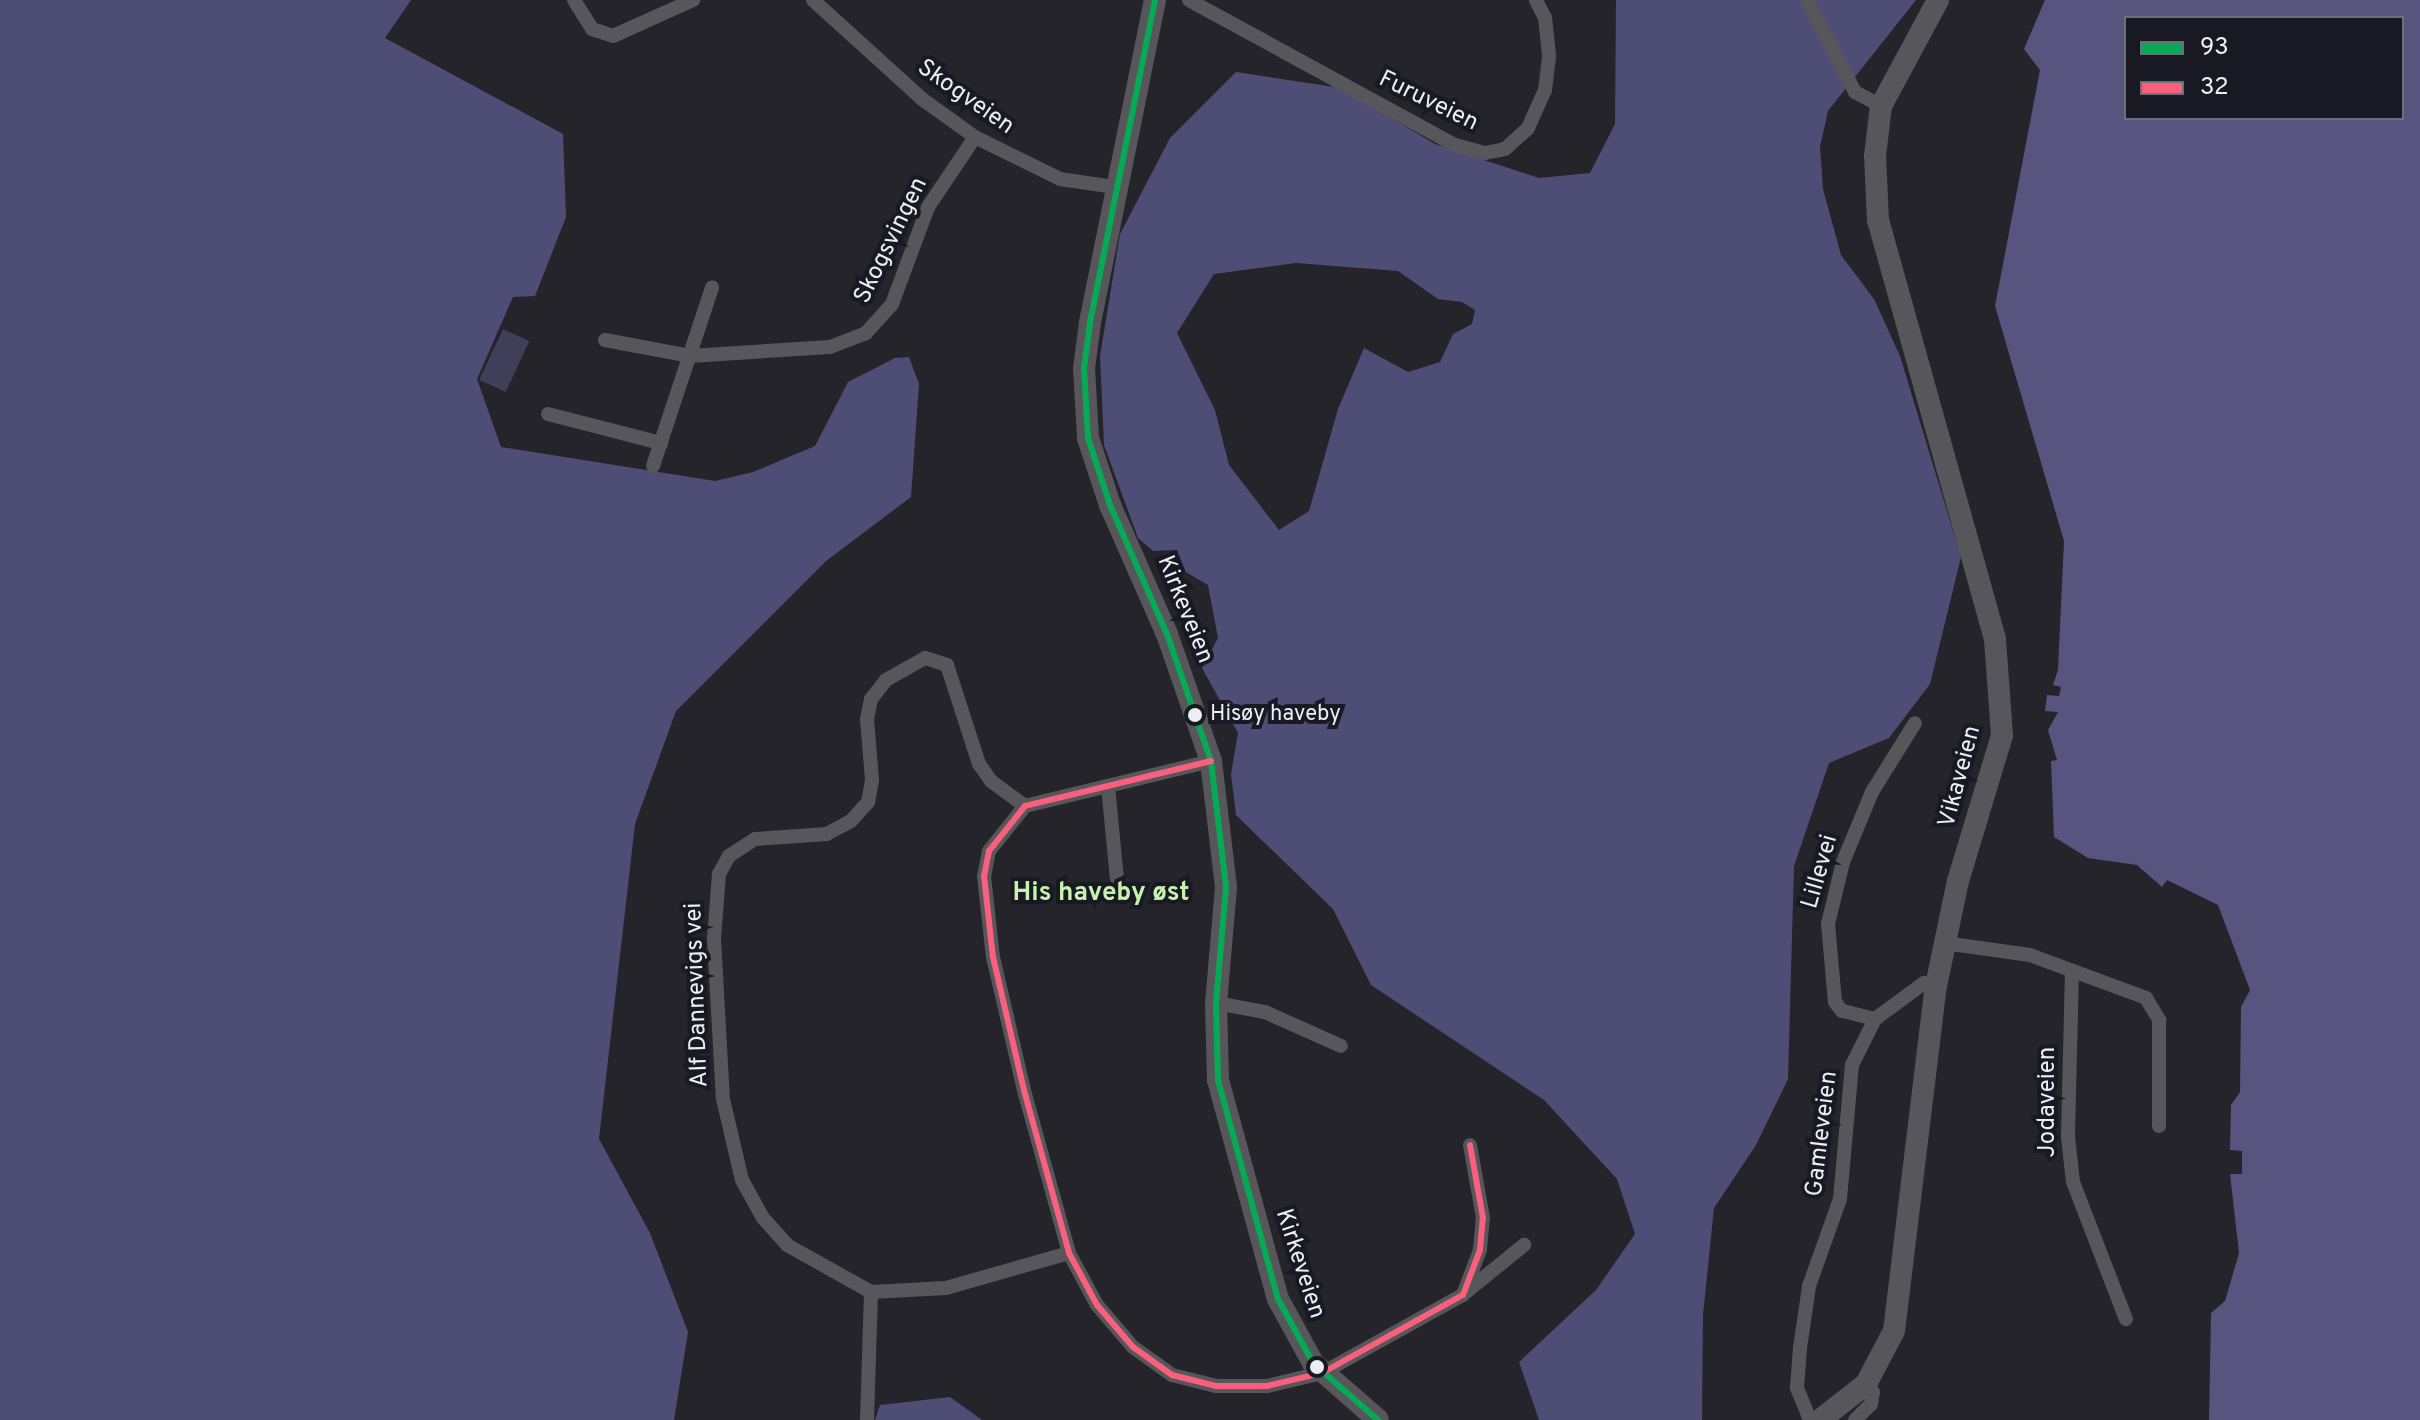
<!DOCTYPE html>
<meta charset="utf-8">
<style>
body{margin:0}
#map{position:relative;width:2420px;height:1420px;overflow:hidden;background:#24242a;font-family:Overpass,sans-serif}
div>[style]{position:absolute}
.green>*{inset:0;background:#403f5a;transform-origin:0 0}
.forest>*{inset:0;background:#4e4d76}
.water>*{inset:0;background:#575580}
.street>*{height:14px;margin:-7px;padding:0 7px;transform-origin:7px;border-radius:7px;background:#57575b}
.secondary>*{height:22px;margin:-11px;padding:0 11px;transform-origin:11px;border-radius:11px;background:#57575b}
.bus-1>*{height:6px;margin:-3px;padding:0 3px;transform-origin:3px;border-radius:3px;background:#06aa56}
.bus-2>*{height:6px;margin:-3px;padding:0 3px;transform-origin:3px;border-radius:3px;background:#f8607d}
.dots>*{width:22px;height:22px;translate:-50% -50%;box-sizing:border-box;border:4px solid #191923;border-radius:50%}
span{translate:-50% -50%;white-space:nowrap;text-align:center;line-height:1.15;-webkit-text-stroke:8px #191923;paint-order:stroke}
.bus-label{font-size:22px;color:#ededf4}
.left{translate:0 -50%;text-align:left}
.street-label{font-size:24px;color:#ededf4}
.neighbourhood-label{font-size:26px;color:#c5f2af;font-weight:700}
.legend{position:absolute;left:2124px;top:16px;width:280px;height:104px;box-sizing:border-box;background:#191923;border:2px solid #6e6e77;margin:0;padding:10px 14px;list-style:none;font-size:24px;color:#ededf4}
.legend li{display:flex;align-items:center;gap:16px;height:40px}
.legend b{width:40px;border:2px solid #6e6e77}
</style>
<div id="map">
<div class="green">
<div style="left:503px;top:329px;width:29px;height:56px;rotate:25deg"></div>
</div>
<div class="forest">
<div style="clip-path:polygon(0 0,411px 0,385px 38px,563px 134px,566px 217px,535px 296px,513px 297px,477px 379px,501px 447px,715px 481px,753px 472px,815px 446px,848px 382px,895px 358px,909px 357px,919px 384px,911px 497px,826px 561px,676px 711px,635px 824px,599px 1139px,650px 1233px,688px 1332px,674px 1420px,0 1420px)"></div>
<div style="clip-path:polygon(evenodd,1616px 0,1916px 0,1828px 111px,1820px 147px,1823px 189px,1841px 255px,1874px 299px,1900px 356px,1961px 557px,1930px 684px,1889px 738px,1829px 763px,1794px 866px,1788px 1079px,1756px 1145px,1714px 1208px,1703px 1315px,1702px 1420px,1539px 1420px,1519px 1362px,1596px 1290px,1635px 1234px,1617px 1179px,1544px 1100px,1371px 985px,1333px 909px,1236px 815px,1231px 774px,1238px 733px,1202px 668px,1218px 638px,1208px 585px,1184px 571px,1177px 550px,1153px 551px,1138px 538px,1104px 445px,1100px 356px,1120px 234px,1170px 138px,1236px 72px,1341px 88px,1435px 144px,1539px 178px,1590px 173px,1615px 124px,1616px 0,1296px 263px,1398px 271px,1438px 299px,1462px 302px,1475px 310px,1472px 324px,1453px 334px,1440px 362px,1408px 372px,1364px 348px,1338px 409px,1309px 511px,1279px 530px,1229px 465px,1215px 410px,1177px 333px,1214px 274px,1296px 263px)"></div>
<div style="clip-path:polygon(950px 1397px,982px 1420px,875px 1420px,880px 1405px)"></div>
</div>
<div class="water">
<div style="clip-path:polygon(evenodd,2045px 0,2420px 0,2420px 1420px,2209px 1420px,2211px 1313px,2225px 1301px,2239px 1253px,2230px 1174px,2242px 1174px,2242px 1151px,2230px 1150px,2231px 1105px,2240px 1092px,2241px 1007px,2250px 990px,2218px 905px,2167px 880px,2162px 887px,2137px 865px,2088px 858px,2054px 837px,2051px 761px,2057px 760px,2048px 730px,2058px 712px,2045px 711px,2047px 695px,2059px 696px,2061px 687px,2053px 685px,2058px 670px,2064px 541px,1995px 306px,2040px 70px,2024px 49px,2045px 0,2126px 18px,2402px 18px,2402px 118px,2126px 118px,2126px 18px)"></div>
</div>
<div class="street">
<div style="left:574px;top:0;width:34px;rotate:58deg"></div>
<div style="left:592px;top:29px;width:22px;rotate:18deg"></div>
<div style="left:613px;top:36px;width:88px;rotate:-24.2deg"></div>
<div style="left:813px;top:0;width:147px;rotate:42.2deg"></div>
<div style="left:922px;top:99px;width:65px;rotate:35.6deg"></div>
<div style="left:975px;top:137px;width:95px;rotate:26.3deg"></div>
<div style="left:1060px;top:179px;width:56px;rotate:8.3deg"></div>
<div style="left:1189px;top:0;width:303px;rotate:28.6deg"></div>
<div style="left:1455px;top:145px;width:31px;rotate:15deg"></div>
<div style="left:1485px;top:153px;width:20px;rotate:-11deg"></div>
<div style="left:1505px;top:149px;width:31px;rotate:-42deg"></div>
<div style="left:1528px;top:128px;width:42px;rotate:-65.9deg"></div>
<div style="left:1545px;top:90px;width:35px;rotate:-83deg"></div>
<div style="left:1549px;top:55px;width:37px;rotate:-96deg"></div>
<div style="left:1545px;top:18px;width:20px;rotate:-117deg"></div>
<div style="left:1807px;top:0;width:104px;rotate:62.4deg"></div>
<div style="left:1855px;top:92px;width:30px;rotate:28deg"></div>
<div style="left:605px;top:340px;width:86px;rotate:10.7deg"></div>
<div style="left:690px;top:356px;width:140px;rotate:-3.7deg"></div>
<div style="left:830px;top:347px;width:39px;rotate:-21deg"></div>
<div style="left:866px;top:333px;width:39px;rotate:-48deg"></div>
<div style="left:892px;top:304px;width:103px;rotate:-69.6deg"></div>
<div style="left:928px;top:207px;width:84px;rotate:-56.1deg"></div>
<div style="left:548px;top:414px;width:117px;rotate:14.4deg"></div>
<div style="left:653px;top:466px;width:188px;rotate:-71.7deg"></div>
<div style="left:1211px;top:761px;width:191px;rotate:166.4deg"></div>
<div style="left:1025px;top:806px;width:58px;rotate:128.7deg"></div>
<div style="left:989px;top:851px;width:25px;rotate:101deg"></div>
<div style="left:984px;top:876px;width:81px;rotate:83.7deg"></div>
<div style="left:993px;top:957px;width:141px;rotate:76.9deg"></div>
<div style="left:1025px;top:1094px;width:165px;rotate:74.5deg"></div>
<div style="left:1069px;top:1253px;width:59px;rotate:61.7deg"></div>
<div style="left:1097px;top:1305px;width:55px;rotate:49.4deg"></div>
<div style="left:1133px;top:1347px;width:48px;rotate:35.7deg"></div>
<div style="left:1172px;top:1375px;width:45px;rotate:14deg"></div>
<div style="left:1216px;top:1386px;width:51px"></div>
<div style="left:1267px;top:1386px;width:57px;rotate:-13.3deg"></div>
<div style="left:1322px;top:1373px;width:161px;rotate:-29deg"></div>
<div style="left:1463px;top:1295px;width:48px;rotate:-69.3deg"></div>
<div style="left:1480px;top:1250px;width:32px;rotate:-85deg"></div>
<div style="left:1483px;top:1218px;width:74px;rotate:-100.1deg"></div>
<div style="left:1108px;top:786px;width:93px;rotate:84.5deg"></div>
<div style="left:1025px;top:806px;width:42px;rotate:-143.7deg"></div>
<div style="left:991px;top:781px;width:21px;rotate:-125deg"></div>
<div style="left:979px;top:764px;width:104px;rotate:-107.9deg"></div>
<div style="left:947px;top:665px;width:23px;rotate:-162deg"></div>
<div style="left:925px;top:658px;width:45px;rotate:150.6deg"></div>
<div style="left:886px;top:680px;width:24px;rotate:128deg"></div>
<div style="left:871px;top:699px;width:20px;rotate:101deg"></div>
<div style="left:867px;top:719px;width:61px;rotate:85.3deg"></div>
<div style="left:872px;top:780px;width:22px;rotate:100deg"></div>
<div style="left:868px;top:802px;width:25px;rotate:132deg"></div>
<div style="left:851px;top:821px;width:27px;rotate:152deg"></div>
<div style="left:827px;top:834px;width:72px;rotate:176deg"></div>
<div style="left:755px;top:839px;width:31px;rotate:147deg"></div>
<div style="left:729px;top:856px;width:21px;rotate:119deg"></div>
<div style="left:719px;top:874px;width:65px;rotate:94.4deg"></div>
<div style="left:714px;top:939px;width:160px;rotate:86.8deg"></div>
<div style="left:723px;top:1099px;width:83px;rotate:76.8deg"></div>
<div style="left:742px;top:1180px;width:43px;rotate:61.1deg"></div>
<div style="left:763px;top:1218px;width:36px;rotate:48deg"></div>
<div style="left:787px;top:1245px;width:96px;rotate:29.2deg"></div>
<div style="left:871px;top:1292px;width:75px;rotate:-3.1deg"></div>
<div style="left:946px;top:1288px;width:128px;rotate:-15.9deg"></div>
<div style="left:1944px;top:943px;width:87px;rotate:7.9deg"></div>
<div style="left:2030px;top:955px;width:124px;rotate:20.3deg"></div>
<div style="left:2146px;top:998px;width:26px;rotate:59deg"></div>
<div style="left:2159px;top:1020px;width:106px;rotate:90deg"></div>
<div style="left:2072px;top:971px;width:166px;rotate:91.4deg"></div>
<div style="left:2068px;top:1137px;width:45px;rotate:83.7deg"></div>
<div style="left:2073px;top:1182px;width:147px;rotate:68.9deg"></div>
<div style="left:1216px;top:1003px;width:50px;rotate:10.4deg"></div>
<div style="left:1265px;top:1012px;width:83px;rotate:24.1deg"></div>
<div style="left:1875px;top:1019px;width:34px;rotate:-166deg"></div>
<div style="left:1842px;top:1011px;width:11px;rotate:-128deg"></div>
<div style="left:1835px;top:1002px;width:78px;rotate:-95.1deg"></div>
<div style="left:1828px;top:924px;width:64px;rotate:-76.4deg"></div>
<div style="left:1843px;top:862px;width:76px;rotate:-67.5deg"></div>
<div style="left:1872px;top:792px;width:81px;rotate:-58.1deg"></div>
<div style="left:1466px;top:1292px;width:75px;rotate:-39deg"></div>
<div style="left:867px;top:1420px;width:128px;rotate:-88.2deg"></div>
<div style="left:1810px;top:1420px;width:35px;rotate:-112deg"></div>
<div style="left:1797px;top:1388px;width:40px;rotate:-85.7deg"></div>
<div style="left:1800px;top:1348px;width:63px;rotate:-81.7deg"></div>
<div style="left:1809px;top:1286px;width:92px;rotate:-70.4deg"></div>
<div style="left:1840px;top:1199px;width:135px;rotate:-84.9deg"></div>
<div style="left:1852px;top:1065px;width:51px;rotate:-63.4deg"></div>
<div style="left:1875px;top:1019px;width:61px;rotate:-36.3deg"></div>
<div style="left:1924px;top:983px;width:12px;rotate:14deg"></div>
<div style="left:1855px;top:1420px;width:23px;rotate:-45deg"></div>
<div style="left:1871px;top:1404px;width:12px;rotate:-81deg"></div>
<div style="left:1873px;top:1392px;width:11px;rotate:-131deg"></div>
</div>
<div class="secondary">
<div style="left:1155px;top:0;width:329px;rotate:101.4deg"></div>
<div style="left:1090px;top:323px;width:45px;rotate:97.6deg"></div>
<div style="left:1084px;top:368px;width:70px;rotate:86.7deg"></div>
<div style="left:1088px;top:438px;width:71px;rotate:71.8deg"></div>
<div style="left:1110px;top:505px;width:141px;rotate:66.2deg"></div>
<div style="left:1167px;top:634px;width:134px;rotate:70.9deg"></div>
<div style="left:1211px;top:761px;width:127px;rotate:83.2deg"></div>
<div style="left:1226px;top:887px;width:116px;rotate:94.9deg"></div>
<div style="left:1216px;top:1003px;width:77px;rotate:88.5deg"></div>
<div style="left:1218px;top:1080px;width:227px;rotate:74.7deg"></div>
<div style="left:1278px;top:1299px;width:73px;rotate:61.3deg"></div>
<div style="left:1313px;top:1363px;width:86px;rotate:41.2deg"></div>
<div style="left:1820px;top:1420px;width:58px;rotate:-38deg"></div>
<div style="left:1866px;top:1384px;width:60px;rotate:-62.2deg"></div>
<div style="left:1894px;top:1331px;width:348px;rotate:-83.1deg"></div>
<div style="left:1936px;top:986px;width:107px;rotate:-78.2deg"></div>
<div style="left:1958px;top:881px;width:152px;rotate:-73.2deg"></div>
<div style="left:2002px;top:735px;width:96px;rotate:-94.2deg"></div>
<div style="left:1995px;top:639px;width:434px;rotate:-105.6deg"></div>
<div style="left:1878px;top:221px;width:65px;rotate:-92.6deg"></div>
<div style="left:1875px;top:156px;width:50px;rotate:-83.2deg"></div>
<div style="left:1881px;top:106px;width:120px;rotate:-61.7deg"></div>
</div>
<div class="bus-1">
<div style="left:1155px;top:0;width:329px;rotate:101.4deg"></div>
<div style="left:1090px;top:323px;width:45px;rotate:97.6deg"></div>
<div style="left:1084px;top:368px;width:70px;rotate:86.7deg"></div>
<div style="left:1088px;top:438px;width:71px;rotate:71.8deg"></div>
<div style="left:1110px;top:505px;width:141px;rotate:66.2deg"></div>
<div style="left:1167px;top:634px;width:134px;rotate:70.9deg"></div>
<div style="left:1211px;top:761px;width:127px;rotate:83.2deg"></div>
<div style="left:1226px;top:887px;width:116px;rotate:94.9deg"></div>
<div style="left:1216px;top:1003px;width:77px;rotate:88.5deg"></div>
<div style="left:1218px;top:1080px;width:227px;rotate:74.7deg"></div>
<div style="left:1278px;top:1299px;width:73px;rotate:61.3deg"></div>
<div style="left:1313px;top:1363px;width:86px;rotate:41.2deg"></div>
</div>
<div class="bus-2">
<div style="left:1211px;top:761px;width:191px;rotate:166.4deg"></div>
<div style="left:1025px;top:806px;width:58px;rotate:128.7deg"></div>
<div style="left:989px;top:851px;width:25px;rotate:101deg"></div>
<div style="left:984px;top:876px;width:81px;rotate:83.7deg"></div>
<div style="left:993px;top:957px;width:141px;rotate:76.9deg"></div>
<div style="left:1025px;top:1094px;width:165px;rotate:74.5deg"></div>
<div style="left:1069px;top:1253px;width:59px;rotate:61.7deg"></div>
<div style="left:1097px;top:1305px;width:55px;rotate:49.4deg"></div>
<div style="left:1133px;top:1347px;width:48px;rotate:35.7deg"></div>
<div style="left:1172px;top:1375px;width:45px;rotate:14deg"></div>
<div style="left:1216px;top:1386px;width:51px"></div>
<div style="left:1267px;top:1386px;width:57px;rotate:-13.3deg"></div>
<div style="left:1322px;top:1373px;width:161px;rotate:-29deg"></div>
<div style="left:1463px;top:1295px;width:48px;rotate:-69.3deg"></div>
<div style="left:1480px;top:1250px;width:32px;rotate:-85deg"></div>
<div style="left:1483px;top:1218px;width:74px;rotate:-100.1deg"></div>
</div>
<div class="dots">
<div style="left:1195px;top:715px;background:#ededf4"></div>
<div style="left:1317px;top:1367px;background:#ededf4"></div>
</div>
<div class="bus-label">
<span class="left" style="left:1210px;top:715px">Hisøy haveby</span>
</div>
<div class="street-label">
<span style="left:965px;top:98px;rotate:35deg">Skogveien</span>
<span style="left:1428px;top:102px;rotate:26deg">Furuveien</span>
<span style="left:892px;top:241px;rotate:-64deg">Skogsvingen</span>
<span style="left:1184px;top:610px;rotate:68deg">Kirkeveien</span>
<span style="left:1961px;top:777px;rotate:-75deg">Vikaveien</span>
<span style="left:1821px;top:872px;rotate:-74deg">Lillevei</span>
<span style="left:698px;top:995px;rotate:-92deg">Alf Dannevigs vei</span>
<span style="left:2049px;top:1102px;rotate:-90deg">Jodaveien</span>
<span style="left:1823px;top:1134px;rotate:-83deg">Gamleveien</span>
<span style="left:1299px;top:1264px;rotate:72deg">Kirkeveien</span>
</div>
<div class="neighbourhood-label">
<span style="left:1101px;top:894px">His haveby øst</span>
</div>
<ul class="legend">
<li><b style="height:10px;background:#06aa56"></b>93</li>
<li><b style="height:10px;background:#f8607d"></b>32</li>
</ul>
</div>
